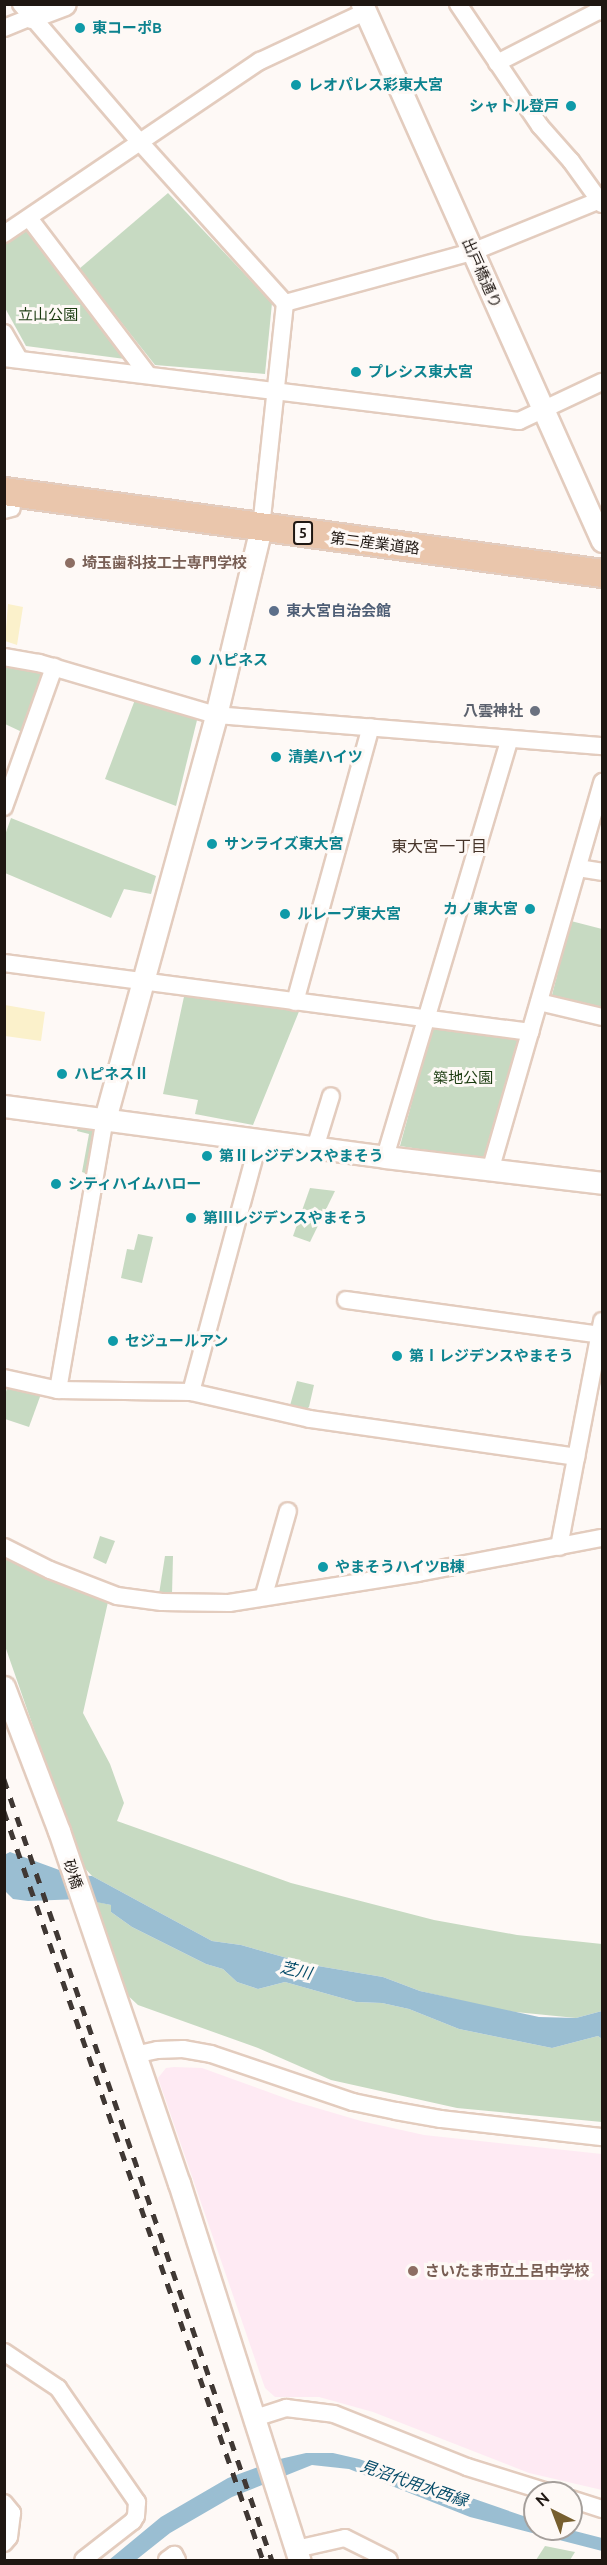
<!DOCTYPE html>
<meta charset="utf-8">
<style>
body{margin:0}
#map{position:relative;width:607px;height:2565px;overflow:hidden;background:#fef9f6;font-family:Ubuntu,"Noto Sans JP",sans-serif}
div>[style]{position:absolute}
.education>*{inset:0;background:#feeaf3}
.green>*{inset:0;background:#c7dac2}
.sand>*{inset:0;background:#fbf1cb}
.water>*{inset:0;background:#9abed2}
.roads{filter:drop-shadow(2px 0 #e3ccbe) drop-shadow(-2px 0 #e3ccbe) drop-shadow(0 2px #e3ccbe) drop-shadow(0 -2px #e3ccbe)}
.minor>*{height:16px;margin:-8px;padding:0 8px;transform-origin:8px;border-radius:8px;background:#fff}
.tertiary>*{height:21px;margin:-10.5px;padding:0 10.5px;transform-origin:10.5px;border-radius:10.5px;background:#fff}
.primary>*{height:27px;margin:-13.5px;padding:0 13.5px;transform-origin:13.5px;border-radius:13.5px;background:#eac6ac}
.rail>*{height:4.5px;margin-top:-2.25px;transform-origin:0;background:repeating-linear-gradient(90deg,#403834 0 10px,transparent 0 20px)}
.dots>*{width:16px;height:16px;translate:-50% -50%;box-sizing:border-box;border:3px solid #fef9f6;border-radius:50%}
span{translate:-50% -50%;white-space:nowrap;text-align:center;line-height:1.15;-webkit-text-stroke:6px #fef9f6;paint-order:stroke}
.shield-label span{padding:2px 4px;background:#fef9f6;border:2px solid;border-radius:4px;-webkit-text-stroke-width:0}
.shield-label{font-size:14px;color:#1f1712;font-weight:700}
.culture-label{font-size:15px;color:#0d838f;font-weight:700}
.left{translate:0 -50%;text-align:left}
.right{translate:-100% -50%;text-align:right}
.street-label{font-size:15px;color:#1f1712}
.park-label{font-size:15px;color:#1a3a0f}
.education-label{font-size:15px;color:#785e54;font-weight:700}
.service-label{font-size:15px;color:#4e5e75;font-weight:700}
.worship-label{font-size:15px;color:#5b616d;font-weight:700}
.neighbourhood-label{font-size:16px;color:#47352a}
.water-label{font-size:16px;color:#074d6a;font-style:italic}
.frame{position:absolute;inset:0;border:6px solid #1f1712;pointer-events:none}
.north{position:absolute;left:523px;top:2481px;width:60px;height:60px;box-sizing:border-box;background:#fef9f6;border:2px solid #a59f9b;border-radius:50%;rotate:318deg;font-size:16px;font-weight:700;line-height:24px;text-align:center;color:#1f1712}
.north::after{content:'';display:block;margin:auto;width:21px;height:27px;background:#775f2f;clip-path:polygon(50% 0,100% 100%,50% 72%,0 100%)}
</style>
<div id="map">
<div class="education">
<div style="clip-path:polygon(174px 2067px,202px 2068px,293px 2101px,361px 2121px,424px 2135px,602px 2154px,602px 2490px,529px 2473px,373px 2412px,319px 2397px,275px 2397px,265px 2388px,158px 2078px,166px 2068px)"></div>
</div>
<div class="green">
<div style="clip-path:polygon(168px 193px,272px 303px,265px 374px,155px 365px,79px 269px)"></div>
<div style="clip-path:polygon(25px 228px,125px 359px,26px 346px,5px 308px,4px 242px)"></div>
<div style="clip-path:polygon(5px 661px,43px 671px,46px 678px,22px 732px,5px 724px)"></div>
<div style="clip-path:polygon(136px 697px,198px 716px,176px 806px,105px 779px)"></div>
<div style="clip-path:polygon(11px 818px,156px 876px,151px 894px,124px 889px,111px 918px,5px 873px,5px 835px)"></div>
<div style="clip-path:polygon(571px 921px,602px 929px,602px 1009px,552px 995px)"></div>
<div style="clip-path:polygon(185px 992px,300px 1009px,253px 1125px,195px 1114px,198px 1100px,163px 1094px)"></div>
<div style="clip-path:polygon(432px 1028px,521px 1039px,483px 1159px,400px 1146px)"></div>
<div style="clip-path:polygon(79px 1124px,91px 1125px,95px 1131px,88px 1174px,82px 1172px,89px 1134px,77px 1131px)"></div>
<div style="clip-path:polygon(310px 1188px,335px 1191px,310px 1242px,293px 1236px)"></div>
<div style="clip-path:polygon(138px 1234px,153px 1237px,142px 1283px,121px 1278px,127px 1249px,134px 1250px)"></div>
<div style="clip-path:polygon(297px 1381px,314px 1385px,309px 1407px,302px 1413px,289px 1409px)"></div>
<div style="clip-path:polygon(8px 1385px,41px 1394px,29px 1427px,5px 1419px,5px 1395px)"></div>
<div style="clip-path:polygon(100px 1536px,115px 1541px,106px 1564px,93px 1558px)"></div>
<div style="clip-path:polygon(4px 1555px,108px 1602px,83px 1713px,110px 1764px,124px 1803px,117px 1821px,291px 1883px,434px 1920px,517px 1935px,602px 1944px,602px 2011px,576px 2018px,505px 2011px,420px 1991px,383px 1977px,312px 1965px,241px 1945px,212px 1941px,92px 1876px,81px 1864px,5px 1646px)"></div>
<div style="clip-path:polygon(165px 1556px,173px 1556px,172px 1594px,164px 1595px,159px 1594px)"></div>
<div style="clip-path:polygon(93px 1901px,111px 1905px,111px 1912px,132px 1927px,206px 1964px,223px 1969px,237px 1982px,258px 1989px,285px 1982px,356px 2002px,382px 2003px,409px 2009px,459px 2029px,552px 2048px,598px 2036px,602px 2039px,602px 2122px,457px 2108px,331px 2080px,258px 2048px,138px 2005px,123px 1991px)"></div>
<div style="clip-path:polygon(545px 2546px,575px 2552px,570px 2560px,536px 2560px)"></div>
</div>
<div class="sand">
<div style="clip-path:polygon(8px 604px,23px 607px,17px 645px,5px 641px)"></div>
<div style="clip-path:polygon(5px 1005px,45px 1012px,41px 1041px,5px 1036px)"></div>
</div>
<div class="water">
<div style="clip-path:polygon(10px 1852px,73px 1875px,92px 1876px,212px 1941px,241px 1945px,312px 1965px,383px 1977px,420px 1991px,539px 2017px,576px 2018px,602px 2011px,602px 2039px,598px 2036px,552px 2048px,459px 2029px,409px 2009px,382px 2003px,356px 2002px,285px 1982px,258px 1989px,237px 1982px,223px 1969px,206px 1964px,132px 1927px,111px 1912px,111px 1905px,81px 1899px,28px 1901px,13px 1899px,5px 1891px,4px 1855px)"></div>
<div style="clip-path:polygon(306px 2453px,333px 2453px,359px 2459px,535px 2520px,535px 2529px,567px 2529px,602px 2538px,602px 2551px,470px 2517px,349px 2469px,312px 2465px,232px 2497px,170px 2533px,136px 2560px,109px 2560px,161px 2517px,228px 2478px,280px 2459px)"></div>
</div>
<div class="roads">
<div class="minor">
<div style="left:21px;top:4px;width:181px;rotate:49.3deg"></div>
<div style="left:139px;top:141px;width:218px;rotate:48deg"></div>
<div style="left:285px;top:303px;width:226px;rotate:96.1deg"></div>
<div style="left:458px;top:4px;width:147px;rotate:56.1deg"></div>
<div style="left:540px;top:126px;width:47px;rotate:48.5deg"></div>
<div style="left:571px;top:161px;width:53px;rotate:54.2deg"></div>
<div style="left:4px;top:28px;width:29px;rotate:-22deg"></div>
<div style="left:497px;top:63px;width:118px;rotate:-27.2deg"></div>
<div style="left:29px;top:218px;width:197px;rotate:52.8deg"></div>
<div style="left:4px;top:234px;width:309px;rotate:-34.1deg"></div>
<div style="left:260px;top:61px;width:116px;rotate:-25deg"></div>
<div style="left:285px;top:303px;width:194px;rotate:-15.3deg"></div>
<div style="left:472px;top:252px;width:138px;rotate:-22.1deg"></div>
<div style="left:4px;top:333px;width:30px;rotate:60deg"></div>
<div style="left:4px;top:358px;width:519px;rotate:6.97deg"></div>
<div style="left:519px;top:421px;width:92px;rotate:-25.2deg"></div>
<div style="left:4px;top:510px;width:8px;rotate:-14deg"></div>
<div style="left:4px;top:657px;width:36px;rotate:10deg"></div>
<div style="left:39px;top:663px;width:184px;rotate:16.4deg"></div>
<div style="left:216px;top:715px;width:387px;rotate:4.6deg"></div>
<div style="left:4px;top:807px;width:149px;rotate:-70.3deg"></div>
<div style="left:578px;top:868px;width:24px;rotate:9deg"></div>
<div style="left:4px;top:963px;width:531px;rotate:7.47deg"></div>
<div style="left:295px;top:1002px;width:285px;rotate:-74.6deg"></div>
<div style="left:539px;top:1002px;width:65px;rotate:13.4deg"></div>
<div style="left:315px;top:1148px;width:54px;rotate:-72.9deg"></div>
<div style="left:385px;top:1157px;width:436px;rotate:-73.4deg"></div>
<div style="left:490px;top:1171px;width:405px;rotate:-73.9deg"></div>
<div style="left:346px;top:1300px;width:258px;rotate:7.8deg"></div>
<div style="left:4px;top:1378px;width:55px;rotate:12.5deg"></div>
<div style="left:58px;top:1390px;width:133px;rotate:0.9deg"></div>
<div style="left:191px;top:1392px;width:122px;rotate:12.8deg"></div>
<div style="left:310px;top:1419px;width:269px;rotate:8.1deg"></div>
<div style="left:58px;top:1390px;width:275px;rotate:-80.2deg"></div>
<div style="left:191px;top:1392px;width:261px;rotate:-74.9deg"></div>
<div style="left:4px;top:1547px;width:51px;rotate:26.6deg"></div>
<div style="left:50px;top:1570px;width:72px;rotate:21.2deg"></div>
<div style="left:117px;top:1596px;width:45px;rotate:7.6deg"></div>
<div style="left:162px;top:1602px;width:67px;rotate:0.9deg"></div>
<div style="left:229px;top:1603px;width:191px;rotate:-9deg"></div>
<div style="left:418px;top:1573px;width:187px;rotate:-10.8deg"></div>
<div style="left:559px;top:1547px;width:230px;rotate:-79.2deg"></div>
<div style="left:264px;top:1595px;width:87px;rotate:-74.1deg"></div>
<div style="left:134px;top:2055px;width:24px;rotate:-12deg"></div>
<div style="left:157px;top:2050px;width:26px;rotate:-2deg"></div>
<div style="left:183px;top:2049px;width:28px;rotate:10deg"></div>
<div style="left:211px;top:2054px;width:150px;rotate:18.7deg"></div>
<div style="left:353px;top:2102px;width:44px;rotate:11.8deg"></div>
<div style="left:396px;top:2111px;width:46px;rotate:10.1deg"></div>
<div style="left:441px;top:2119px;width:162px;rotate:6.4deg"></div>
<div style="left:4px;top:2352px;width:65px;rotate:33.7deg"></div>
<div style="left:58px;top:2388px;width:139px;rotate:55.3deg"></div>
<div style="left:137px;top:2502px;width:14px;rotate:94deg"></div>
<div style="left:136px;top:2516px;width:6px;rotate:121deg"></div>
<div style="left:133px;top:2521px;width:63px;rotate:142deg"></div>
<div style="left:255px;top:2418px;width:33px;rotate:-18deg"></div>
<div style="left:286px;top:2408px;width:48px;rotate:7.1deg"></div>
<div style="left:334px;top:2414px;width:143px;rotate:21.7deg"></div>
<div style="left:467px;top:2467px;width:88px;rotate:17.2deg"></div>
<div style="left:571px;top:2499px;width:33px;rotate:18deg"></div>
<div style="left:4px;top:2503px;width:13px;rotate:51deg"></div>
<div style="left:12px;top:2513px;width:24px;rotate:97deg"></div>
<div style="left:9px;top:2537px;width:8px;rotate:130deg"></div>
<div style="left:296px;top:2549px;width:50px;rotate:-12.7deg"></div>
<div style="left:345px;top:2538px;width:49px;rotate:26.6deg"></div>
<div style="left:167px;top:2560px;width:9px;rotate:-36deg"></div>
<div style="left:174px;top:2555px;width:6px;rotate:59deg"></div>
</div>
<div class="tertiary">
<div style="left:362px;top:4px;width:588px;rotate:65.92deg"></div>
<div style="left:600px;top:4px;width:5px;rotate:68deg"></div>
<div style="left:31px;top:17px;width:36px;rotate:-21deg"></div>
<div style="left:4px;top:1106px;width:384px;rotate:7.6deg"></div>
<div style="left:385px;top:1157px;width:219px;rotate:6.8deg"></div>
<div style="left:105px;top:1119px;width:419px;rotate:-74.6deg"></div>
<div style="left:216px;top:715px;width:192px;rotate:-76.5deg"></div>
<div style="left:4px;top:1687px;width:154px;rotate:69.1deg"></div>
<div style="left:59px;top:1831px;width:372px;rotate:71.2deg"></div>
<div style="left:179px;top:2183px;width:396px;rotate:72.3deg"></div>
</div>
<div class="primary">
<div style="left:4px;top:491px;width:604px;rotate:7.81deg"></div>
</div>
</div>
<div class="rail">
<div style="left:4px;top:1779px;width:826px;rotate:71.06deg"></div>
<div style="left:4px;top:1811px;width:793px;rotate:70.92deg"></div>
</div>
<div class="dots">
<div style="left:80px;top:28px;background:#0f9aa8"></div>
<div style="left:296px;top:85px;background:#0f9aa8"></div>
<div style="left:571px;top:106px;background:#0f9aa8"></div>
<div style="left:356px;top:372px;background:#0f9aa8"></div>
<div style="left:70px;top:563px;background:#8d6e63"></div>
<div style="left:274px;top:611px;background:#5c6f8a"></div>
<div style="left:196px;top:660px;background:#0f9aa8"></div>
<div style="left:535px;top:711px;background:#6b7280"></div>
<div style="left:276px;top:757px;background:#0f9aa8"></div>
<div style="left:212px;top:844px;background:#0f9aa8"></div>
<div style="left:530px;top:909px;background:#0f9aa8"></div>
<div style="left:285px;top:914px;background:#0f9aa8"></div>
<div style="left:62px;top:1074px;background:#0f9aa8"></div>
<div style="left:207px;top:1156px;background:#0f9aa8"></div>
<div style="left:56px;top:1184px;background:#0f9aa8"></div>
<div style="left:191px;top:1218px;background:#0f9aa8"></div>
<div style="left:113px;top:1341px;background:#0f9aa8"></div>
<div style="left:397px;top:1356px;background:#0f9aa8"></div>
<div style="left:323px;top:1567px;background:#0f9aa8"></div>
<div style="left:413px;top:2271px;background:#8d6e63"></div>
</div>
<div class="shield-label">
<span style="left:303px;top:533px">5</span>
</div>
<div class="culture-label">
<span class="left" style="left:92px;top:28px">東コーポB</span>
<span class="left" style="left:308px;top:85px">レオパレス彩東大宮</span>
<span class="right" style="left:559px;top:106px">シャトル登戸</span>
<span class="left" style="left:368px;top:372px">プレシス東大宮</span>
<span class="left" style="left:208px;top:660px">ハピネス</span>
<span class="left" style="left:288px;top:757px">清美ハイツ</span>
<span class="left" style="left:224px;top:844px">サンライズ東大宮</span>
<span class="right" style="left:518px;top:909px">カノ東大宮</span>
<span class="left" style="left:297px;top:914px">ルレーブ東大宮</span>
<span class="left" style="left:74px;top:1074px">ハピネスⅡ</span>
<span class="left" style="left:219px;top:1156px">第Ⅱレジデンスやまそう</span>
<span class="left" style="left:68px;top:1184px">シティハイムハロー</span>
<span class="left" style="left:203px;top:1218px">第Ⅲレジデンスやまそう</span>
<span class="left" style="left:125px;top:1341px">セジュールアン</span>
<span class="left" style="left:409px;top:1356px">第Ⅰレジデンスやまそう</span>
<span class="left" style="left:335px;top:1567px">やまそうハイツB棟</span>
</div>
<div class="street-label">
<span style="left:482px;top:273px;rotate:66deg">出戸橋通り</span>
<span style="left:375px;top:543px;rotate:7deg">第二産業道路</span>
<span style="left:73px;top:1874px;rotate:72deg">砂橋</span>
</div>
<div class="park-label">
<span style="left:48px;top:315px">立山公園</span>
<span style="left:463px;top:1078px">築地公園</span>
</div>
<div class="education-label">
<span class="left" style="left:82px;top:563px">埼玉歯科技工士専門学校</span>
<span class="left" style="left:425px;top:2271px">さいたま市立土呂中学校</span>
</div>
<div class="service-label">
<span class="left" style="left:286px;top:611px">東大宮自治会館</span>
</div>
<div class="worship-label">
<span class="right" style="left:523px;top:711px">八雲神社</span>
</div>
<div class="neighbourhood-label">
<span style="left:439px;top:846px">東大宮一丁目</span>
</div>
<div class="water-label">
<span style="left:296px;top:1970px;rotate:12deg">芝川</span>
<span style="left:414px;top:2483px;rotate:19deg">見沼代用水西縁</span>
</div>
<div class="frame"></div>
<div class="north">N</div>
</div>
